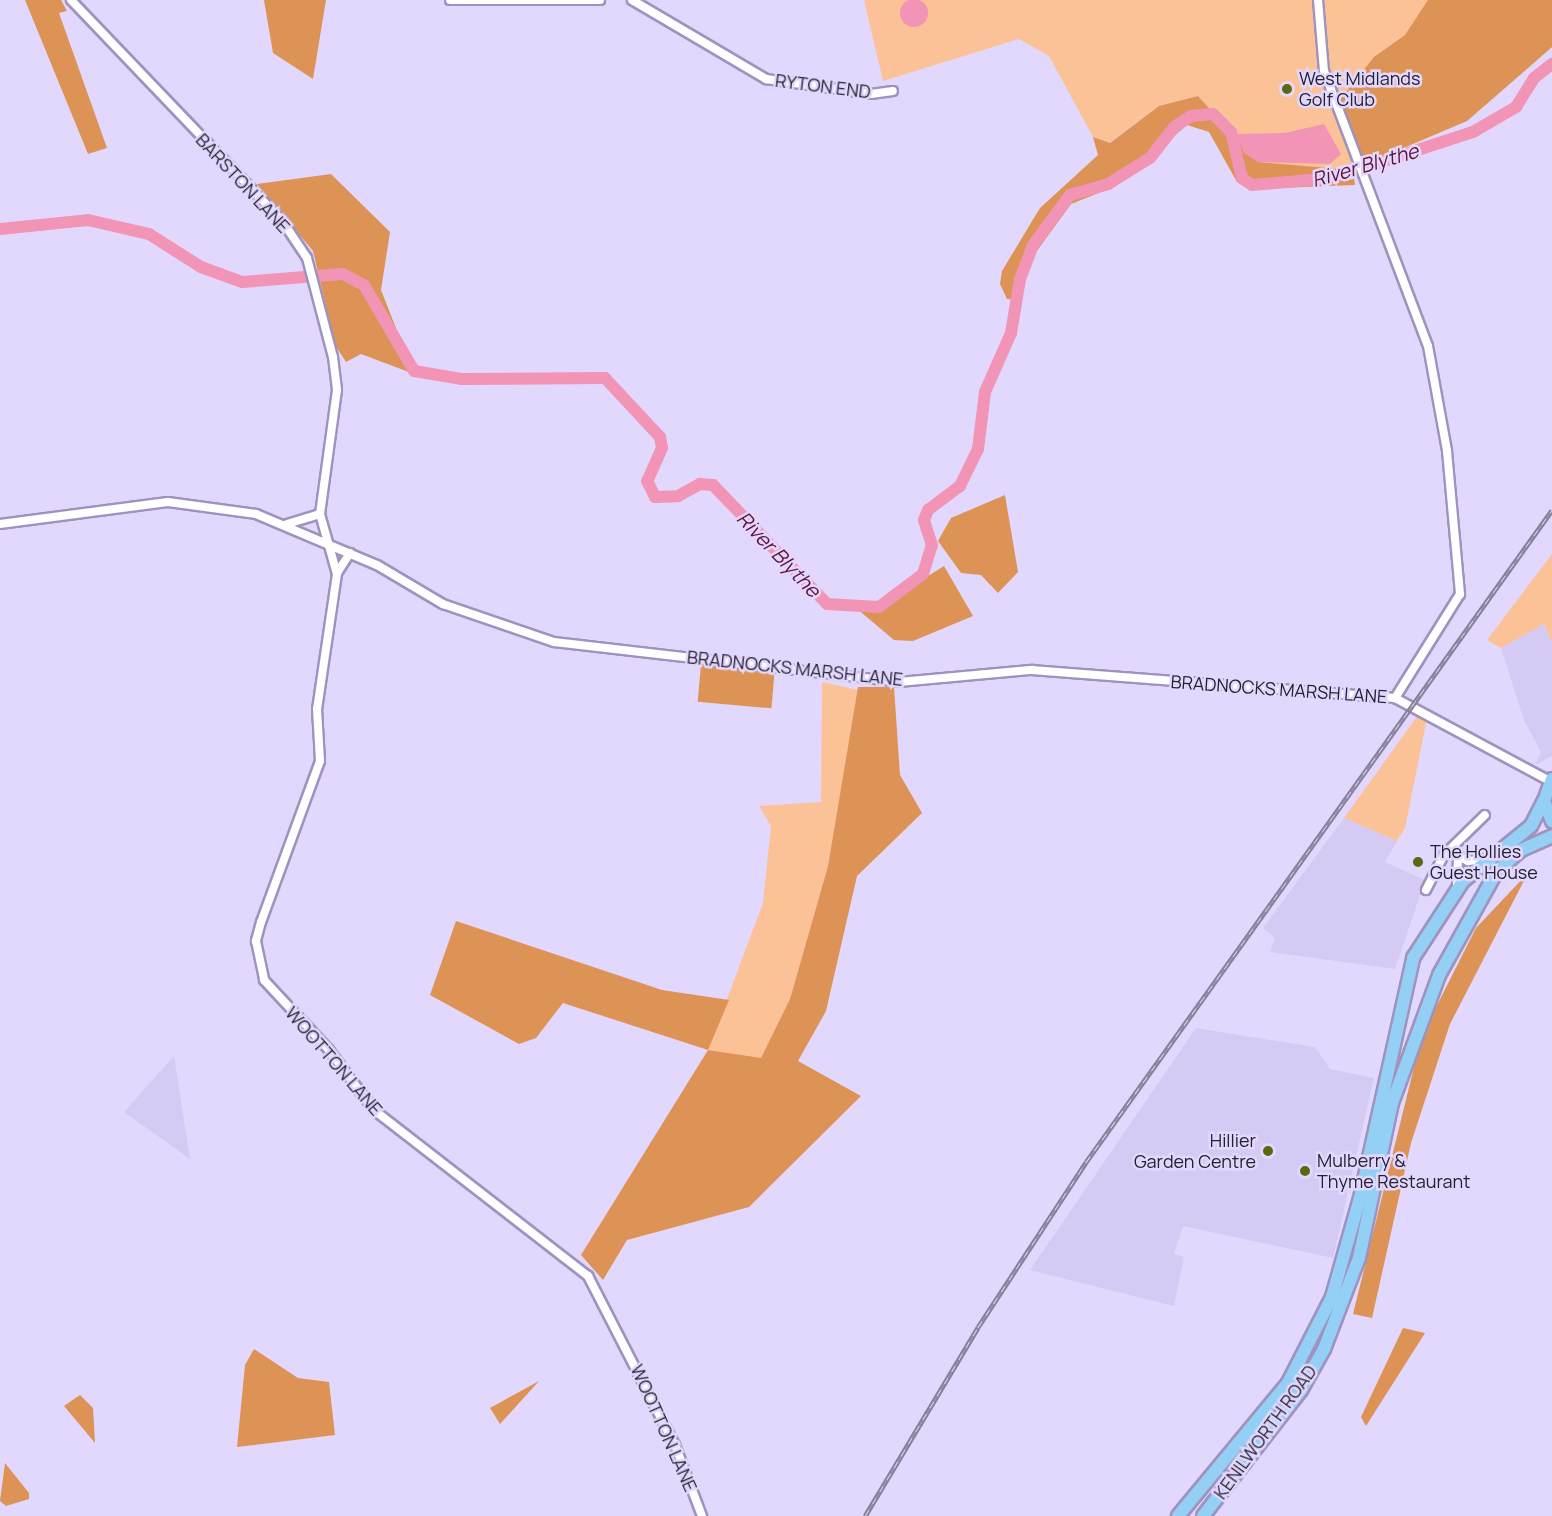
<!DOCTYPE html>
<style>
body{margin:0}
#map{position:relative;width:1552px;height:1516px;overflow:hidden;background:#e2d8fd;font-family:Manrope,sans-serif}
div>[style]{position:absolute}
.built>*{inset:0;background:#d5caf3}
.green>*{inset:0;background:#fcc297}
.forest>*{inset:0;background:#dd9256;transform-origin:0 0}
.water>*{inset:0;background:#f294b5}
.round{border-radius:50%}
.river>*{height:12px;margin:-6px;padding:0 6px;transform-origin:6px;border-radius:6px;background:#f294b5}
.roads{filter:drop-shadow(2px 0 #9f93be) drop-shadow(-2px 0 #9f93be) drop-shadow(0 2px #9f93be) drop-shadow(0 -2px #9f93be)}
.minor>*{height:8px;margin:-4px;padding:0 4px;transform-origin:4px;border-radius:4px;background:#fff}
.highway>*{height:12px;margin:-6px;padding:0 6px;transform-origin:6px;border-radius:6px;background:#94cff5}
.rail>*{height:4.5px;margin-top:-2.25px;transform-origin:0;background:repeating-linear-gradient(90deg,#e2d8fd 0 7px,#877f9b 0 14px);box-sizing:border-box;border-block:2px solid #877f9b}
.dots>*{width:16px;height:16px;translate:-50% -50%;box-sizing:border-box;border:3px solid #e2d8fd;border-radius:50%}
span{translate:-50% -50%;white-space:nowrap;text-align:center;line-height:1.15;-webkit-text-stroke:5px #e2d8fd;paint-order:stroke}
.poi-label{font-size:18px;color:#262132}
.left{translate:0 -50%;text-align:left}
.right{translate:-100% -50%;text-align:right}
.street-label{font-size:18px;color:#262132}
.water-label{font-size:20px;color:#631137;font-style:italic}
</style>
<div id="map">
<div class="built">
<div style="clip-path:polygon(1544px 624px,1552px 642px,1552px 756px,1535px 765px,1541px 752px,1524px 720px,1501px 648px)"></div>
<div style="clip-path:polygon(1344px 818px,1397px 841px,1385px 862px,1425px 880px,1395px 969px,1270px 952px,1275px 938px,1263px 928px)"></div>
<div style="clip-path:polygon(1196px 1028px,1315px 1047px,1330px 1069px,1374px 1078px,1333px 1258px,1183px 1226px,1174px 1254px,1184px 1257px,1174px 1306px,1030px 1270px)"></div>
<div style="clip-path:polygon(174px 1056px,190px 1159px,124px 1112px)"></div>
</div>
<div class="green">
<div style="clip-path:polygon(864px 0,1552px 0,1552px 47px,1467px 121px,1353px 170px,1258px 162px,1198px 96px,1159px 106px,1109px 143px,1093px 137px,1049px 56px,1019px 39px,883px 81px)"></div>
<div style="clip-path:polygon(1552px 554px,1552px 642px,1544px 624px,1501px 648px,1487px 640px)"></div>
<div style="clip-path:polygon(822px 682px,858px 690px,828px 866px,790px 999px,761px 1059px,708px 1050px,763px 903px,771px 826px,759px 806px,821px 802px)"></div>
<div style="clip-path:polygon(1418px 715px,1427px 718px,1405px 828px,1397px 841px,1344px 818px)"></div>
</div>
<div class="forest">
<div style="clip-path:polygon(25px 0,61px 0,67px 11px,59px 13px,107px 148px,88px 154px)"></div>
<div style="clip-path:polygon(264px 0,326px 0,313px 79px,273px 53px)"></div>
<div style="clip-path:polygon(1428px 0,1552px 0,1552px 47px,1467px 121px,1363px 165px,1338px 102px,1374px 57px,1405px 35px)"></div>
<div style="clip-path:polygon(1198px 96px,1258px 162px,1353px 170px,1355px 185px,1248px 189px,1237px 182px,1209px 132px,1187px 125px,1116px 186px,1071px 204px,1036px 252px,1017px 300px,1007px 299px,1000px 284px,1002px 271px,1040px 208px,1098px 155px,1093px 137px,1110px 143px,1159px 106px)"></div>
<div style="clip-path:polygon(331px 174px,390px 232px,381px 290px,414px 374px,361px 354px,346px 362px,335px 345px,313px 251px,257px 184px)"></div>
<div style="clip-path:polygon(1005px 495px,1018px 572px,998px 593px,981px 575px,961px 573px,938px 541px,951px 518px)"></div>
<div style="clip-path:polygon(944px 566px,973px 616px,913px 641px,894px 640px,856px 608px,879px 607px)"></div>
<div style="left:701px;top:664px;width:74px;height:38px;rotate:5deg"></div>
<div style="clip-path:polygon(858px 687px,894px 687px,900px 775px,922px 813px,857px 876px,826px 1011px,798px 1061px,861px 1096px,749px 1207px,627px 1240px,603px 1280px,581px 1255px,708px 1050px,563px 1003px,536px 1038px,519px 1044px,430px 995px,456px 921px,662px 990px,729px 1000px,708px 1050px,761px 1058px,790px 999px,828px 866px)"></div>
<div style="clip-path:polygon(1528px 873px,1450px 1024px,1411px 1143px,1372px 1318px,1353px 1314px,1422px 1035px,1476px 928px)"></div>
<div style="clip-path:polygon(1403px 1328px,1425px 1333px,1366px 1426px,1361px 1417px)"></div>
<div style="clip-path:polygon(254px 1349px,298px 1378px,329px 1382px,335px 1435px,237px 1447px,245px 1365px)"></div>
<div style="clip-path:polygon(539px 1381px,500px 1424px,490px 1408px)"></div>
<div style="clip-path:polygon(80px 1395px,93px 1408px,95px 1443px,64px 1406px)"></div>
<div style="clip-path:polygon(5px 1463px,29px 1493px,29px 1499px,6px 1506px,0 1501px)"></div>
</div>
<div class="water">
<div class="round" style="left:900px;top:-1px;width:28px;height:28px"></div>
<div style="clip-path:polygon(1324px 124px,1341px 154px,1330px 164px,1258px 162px,1244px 153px,1236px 134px,1285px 133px)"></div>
</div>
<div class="river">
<div style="left:0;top:229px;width:88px;rotate:-5.8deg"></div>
<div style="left:88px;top:220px;width:63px;rotate:12.9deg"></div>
<div style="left:149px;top:234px;width:62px;rotate:32.4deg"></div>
<div style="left:201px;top:267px;width:44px;rotate:20.1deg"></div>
<div style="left:242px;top:282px;width:101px;rotate:-4.5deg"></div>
<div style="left:343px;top:274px;width:24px;rotate:28deg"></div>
<div style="left:364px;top:285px;width:99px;rotate:59.8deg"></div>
<div style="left:414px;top:371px;width:49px;rotate:9.5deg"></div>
<div style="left:462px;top:379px;width:143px;rotate:-0.4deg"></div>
<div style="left:605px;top:378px;width:81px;rotate:47deg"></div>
<div style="left:660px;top:437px;width:11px;rotate:80deg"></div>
<div style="left:662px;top:448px;width:36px;rotate:114deg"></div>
<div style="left:647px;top:481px;width:18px;rotate:63deg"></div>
<div style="left:655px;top:497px;width:23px;rotate:-2deg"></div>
<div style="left:678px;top:496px;width:25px;rotate:-29deg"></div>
<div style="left:700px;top:484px;width:13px;rotate:4deg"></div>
<div style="left:713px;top:485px;width:165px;rotate:46.2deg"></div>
<div style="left:827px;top:604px;width:52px;rotate:3.3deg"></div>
<div style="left:879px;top:607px;width:55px;rotate:-36.9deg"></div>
<div style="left:923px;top:574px;width:30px;rotate:-73deg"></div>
<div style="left:932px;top:545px;width:26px;rotate:-108deg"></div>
<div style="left:924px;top:520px;width:11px;rotate:-68deg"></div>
<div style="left:928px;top:510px;width:40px;rotate:-37deg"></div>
<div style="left:960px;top:486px;width:41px;rotate:-64.1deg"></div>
<div style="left:978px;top:449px;width:57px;rotate:-83deg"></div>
<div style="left:985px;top:392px;width:64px;rotate:-66.2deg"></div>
<div style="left:1011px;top:333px;width:55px;rotate:-80.5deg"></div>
<div style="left:1020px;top:279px;width:36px;rotate:-69deg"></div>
<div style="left:1033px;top:245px;width:62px;rotate:-53.5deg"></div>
<div style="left:1070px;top:195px;width:40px;rotate:-16deg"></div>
<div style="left:1108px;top:184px;width:49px;rotate:-31.8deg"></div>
<div style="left:1150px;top:158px;width:39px;rotate:-52deg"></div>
<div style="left:1174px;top:127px;width:20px;rotate:-33deg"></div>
<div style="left:1191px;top:116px;width:22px;rotate:-5deg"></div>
<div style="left:1213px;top:114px;width:25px;rotate:45deg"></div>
<div style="left:1231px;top:132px;width:47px;rotate:76.6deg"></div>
<div style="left:1242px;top:178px;width:12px;rotate:35deg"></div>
<div style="left:1252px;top:185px;width:80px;rotate:-5deg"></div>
<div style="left:1332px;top:178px;width:148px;rotate:-18.1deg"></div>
<div style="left:1473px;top:132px;width:50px;rotate:-30.2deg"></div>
<div style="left:1516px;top:107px;width:34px;rotate:-58deg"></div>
<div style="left:1534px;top:78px;width:23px;rotate:-38deg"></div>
</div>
<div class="roads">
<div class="minor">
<div style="left:71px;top:0;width:307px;rotate:46.3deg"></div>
<div style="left:283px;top:222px;width:43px;rotate:56.3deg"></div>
<div style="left:307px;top:258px;width:102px;rotate:75.3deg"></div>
<div style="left:333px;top:357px;width:33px;rotate:83deg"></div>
<div style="left:337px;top:390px;width:125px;rotate:97.8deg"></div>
<div style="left:320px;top:514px;width:62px;rotate:74.2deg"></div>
<div style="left:337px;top:574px;width:136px;rotate:98.4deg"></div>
<div style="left:317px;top:709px;width:52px;rotate:86.7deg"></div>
<div style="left:320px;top:761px;width:171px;rotate:110.1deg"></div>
<div style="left:261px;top:922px;width:20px;rotate:105deg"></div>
<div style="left:256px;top:941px;width:40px;rotate:78deg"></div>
<div style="left:264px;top:980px;width:96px;rotate:47.1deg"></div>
<div style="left:329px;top:1050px;width:75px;rotate:53.1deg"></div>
<div style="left:374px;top:1110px;width:271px;rotate:37.8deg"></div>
<div style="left:588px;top:1276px;width:190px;rotate:62.8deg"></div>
<div style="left:675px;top:1445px;width:76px;rotate:69.2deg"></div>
<div style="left:450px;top:0;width:150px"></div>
<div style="left:632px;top:0;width:156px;rotate:30.5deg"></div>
<div style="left:766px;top:79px;width:106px;rotate:8.1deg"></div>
<div style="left:871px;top:94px;width:22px;rotate:-8deg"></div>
<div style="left:1318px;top:0;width:71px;rotate:85.2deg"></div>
<div style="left:1324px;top:71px;width:294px;rotate:69.3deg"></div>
<div style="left:1428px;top:346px;width:107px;rotate:79.7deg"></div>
<div style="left:1447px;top:451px;width:144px;rotate:84.8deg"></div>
<div style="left:1460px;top:594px;width:123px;rotate:122deg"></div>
<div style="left:0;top:524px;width:169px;rotate:-7.5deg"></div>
<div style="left:168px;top:502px;width:89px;rotate:7.8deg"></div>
<div style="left:256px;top:514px;width:131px;rotate:22.9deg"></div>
<div style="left:377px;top:565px;width:77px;rotate:30.6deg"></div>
<div style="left:443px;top:604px;width:117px;rotate:18.9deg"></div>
<div style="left:554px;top:642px;width:347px;rotate:6.6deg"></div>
<div style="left:899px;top:682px;width:134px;rotate:-5.2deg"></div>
<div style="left:1032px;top:670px;width:364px;rotate:4.4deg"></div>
<div style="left:1395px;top:698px;width:176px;rotate:28.2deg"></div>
<div style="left:287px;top:524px;width:34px;rotate:-17deg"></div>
<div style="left:337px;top:573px;width:24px;rotate:-57deg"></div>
<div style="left:1448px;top:850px;width:23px;rotate:29deg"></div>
<div style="left:1468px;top:861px;width:18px;rotate:-6deg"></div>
<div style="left:1457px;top:885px;width:28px;rotate:-88deg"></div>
<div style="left:1426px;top:890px;width:39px;rotate:-63deg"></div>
<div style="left:1444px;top:855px;width:57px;rotate:-44.3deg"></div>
</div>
<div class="highway">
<div style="left:1552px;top:779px;width:23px;rotate:110deg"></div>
<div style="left:1544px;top:801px;width:22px;rotate:68deg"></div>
<div style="left:1178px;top:1516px;width:173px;rotate:-50.4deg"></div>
<div style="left:1288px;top:1383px;width:97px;rotate:-62.9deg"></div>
<div style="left:1332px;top:1297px;width:103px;rotate:-74.2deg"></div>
<div style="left:1360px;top:1198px;width:246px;rotate:-77.5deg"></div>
<div style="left:1413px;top:958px;width:92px;rotate:-57deg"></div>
<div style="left:1463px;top:881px;width:87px;rotate:-39deg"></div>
<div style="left:1531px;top:826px;width:28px;rotate:-63deg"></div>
<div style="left:1203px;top:1516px;width:160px;rotate:-52.1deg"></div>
<div style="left:1301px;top:1390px;width:47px;rotate:-60.7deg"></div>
<div style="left:1324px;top:1349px;width:97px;rotate:-69deg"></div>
<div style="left:1359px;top:1258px;width:158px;rotate:-78deg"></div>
<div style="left:1392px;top:1103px;width:136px;rotate:-69.8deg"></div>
<div style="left:1439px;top:975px;width:119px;rotate:-60.9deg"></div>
<div style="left:1497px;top:871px;width:32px;rotate:-41deg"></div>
<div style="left:1521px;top:850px;width:34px;rotate:-24deg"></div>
</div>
</div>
<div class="rail">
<div style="left:865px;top:1516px;width:220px;rotate:-59.1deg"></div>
<div style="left:978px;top:1327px;width:197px;rotate:-56.8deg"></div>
<div style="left:1086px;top:1162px;width:801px;rotate:-54.45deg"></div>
</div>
<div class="dots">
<div style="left:1287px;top:89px;background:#5c680f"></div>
<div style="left:1418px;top:862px;background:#5c680f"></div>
<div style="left:1268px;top:1151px;background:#5c680f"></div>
<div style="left:1305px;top:1171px;background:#5c680f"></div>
</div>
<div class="poi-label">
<span class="left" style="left:1299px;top:89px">West Midlands<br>Golf Club</span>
<span class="left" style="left:1430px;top:862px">The Hollies<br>Guest House</span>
<span class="right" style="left:1256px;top:1151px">Hillier<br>Garden Centre</span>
<span class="left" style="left:1317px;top:1171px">Mulberry &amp;<br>Thyme Restaurant</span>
</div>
<div class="street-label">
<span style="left:823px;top:86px;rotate:7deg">RYTON END</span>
<span style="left:243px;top:183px;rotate:47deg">BARSTON LANE</span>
<span style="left:795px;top:668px;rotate:6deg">BRADNOCKS MARSH LANE</span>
<span style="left:1279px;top:689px;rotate:4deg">BRADNOCKS MARSH LANE</span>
<span style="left:334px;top:1061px;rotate:49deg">WOOTTON LANE</span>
<span style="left:664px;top:1428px;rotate:66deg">WOOTTON LANE</span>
<span style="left:1265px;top:1432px;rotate:-54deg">KENILWORTH ROAD</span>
</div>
<div class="water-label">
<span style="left:1365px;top:165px;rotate:-16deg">River Blythe</span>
<span style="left:779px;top:554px;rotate:46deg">River Blythe</span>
</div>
</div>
